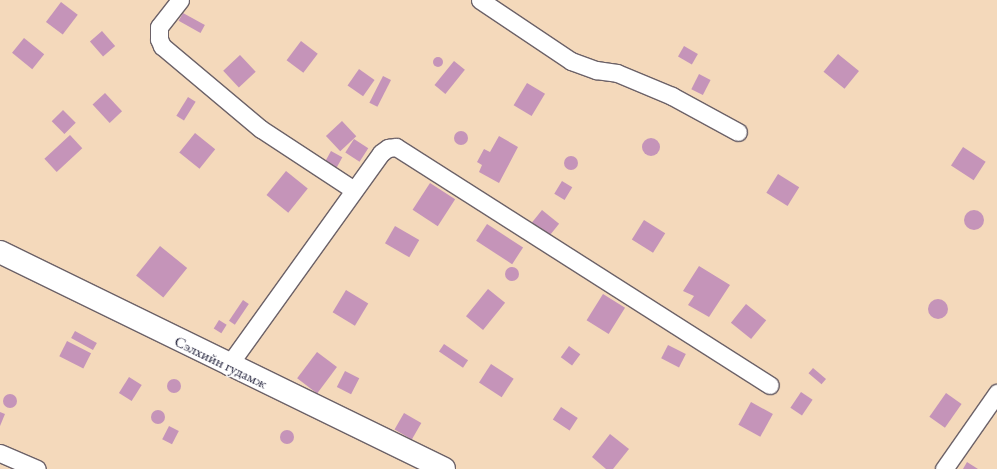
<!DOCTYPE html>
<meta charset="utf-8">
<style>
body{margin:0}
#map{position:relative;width:997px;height:469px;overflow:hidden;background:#f4d9bb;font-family:"EB Garamond",serif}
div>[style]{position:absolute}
.building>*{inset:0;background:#c594b9;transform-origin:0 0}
.round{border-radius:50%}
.roads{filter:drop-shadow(1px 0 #6c6268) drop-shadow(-1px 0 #6c6268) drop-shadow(0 1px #6c6268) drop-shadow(0 -1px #6c6268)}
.minor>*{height:17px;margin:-8.5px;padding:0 8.5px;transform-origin:8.5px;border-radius:8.5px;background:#fff}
.secondary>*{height:22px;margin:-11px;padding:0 11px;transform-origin:11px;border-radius:11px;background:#fff}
span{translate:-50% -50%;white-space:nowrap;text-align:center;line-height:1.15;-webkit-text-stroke:3px #fff;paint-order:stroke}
.street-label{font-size:15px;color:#22223b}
</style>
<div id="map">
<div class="building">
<div style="left:61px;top:2px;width:21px;height:25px;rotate:37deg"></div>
<div style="left:183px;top:13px;width:25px;height:9px;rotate:29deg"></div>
<div style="left:102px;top:31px;width:20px;height:16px;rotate:49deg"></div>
<div style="left:24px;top:38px;width:26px;height:19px;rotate:39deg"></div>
<div style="left:301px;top:41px;width:21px;height:24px;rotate:37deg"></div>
<div style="left:684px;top:46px;width:16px;height:12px;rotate:30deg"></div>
<div style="left:838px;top:54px;width:27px;height:23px;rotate:39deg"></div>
<div style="left:240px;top:55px;width:23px;height:23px;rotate:47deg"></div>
<div class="round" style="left:433px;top:57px;width:10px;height:10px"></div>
<div style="left:454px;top:61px;width:14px;height:31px;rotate:39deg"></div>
<div style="left:359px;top:69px;width:19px;height:20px;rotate:35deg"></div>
<div style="left:699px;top:74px;width:13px;height:17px;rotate:27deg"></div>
<div style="left:383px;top:76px;width:9px;height:30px;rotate:27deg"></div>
<div style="left:527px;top:83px;width:21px;height:26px;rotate:31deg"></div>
<div style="left:105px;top:93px;width:25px;height:17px;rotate:47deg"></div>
<div style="left:188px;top:97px;width:9px;height:22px;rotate:32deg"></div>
<div style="left:63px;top:110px;width:18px;height:16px;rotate:45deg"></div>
<div style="left:342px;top:121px;width:21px;height:22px;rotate:47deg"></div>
<div class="round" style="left:454px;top:131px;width:14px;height:14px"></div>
<div style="left:195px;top:133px;width:26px;height:25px;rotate:39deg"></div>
<div style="left:70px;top:135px;width:18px;height:35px;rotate:47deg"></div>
<div style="clip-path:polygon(499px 136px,518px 147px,499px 183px,479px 172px,482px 165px,477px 162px,484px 149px,490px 152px)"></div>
<div class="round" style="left:642px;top:138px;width:18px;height:18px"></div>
<div style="left:354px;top:139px;width:17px;height:16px;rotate:33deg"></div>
<div style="left:963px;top:147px;width:27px;height:22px;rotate:33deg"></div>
<div style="left:331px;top:151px;width:13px;height:12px;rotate:29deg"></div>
<div class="round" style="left:564px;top:156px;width:14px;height:14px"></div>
<div style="left:286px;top:171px;width:28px;height:31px;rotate:39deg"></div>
<div style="left:778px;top:174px;width:25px;height:22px;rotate:32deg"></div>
<div style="left:562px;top:181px;width:12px;height:15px;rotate:31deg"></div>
<div style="left:430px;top:183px;width:30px;height:32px;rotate:33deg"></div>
<div class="round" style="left:964px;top:210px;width:20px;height:20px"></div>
<div style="left:542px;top:210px;width:22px;height:16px;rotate:39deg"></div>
<div style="left:644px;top:220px;width:25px;height:23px;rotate:32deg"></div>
<div style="left:487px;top:224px;width:43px;height:20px;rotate:33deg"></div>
<div style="left:395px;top:226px;width:28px;height:20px;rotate:30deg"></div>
<div style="left:160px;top:246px;width:35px;height:38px;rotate:39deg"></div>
<div style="clip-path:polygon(699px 266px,730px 285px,709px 317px,688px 305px,694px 296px,683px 291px)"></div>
<div class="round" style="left:505px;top:267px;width:14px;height:14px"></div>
<div style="left:488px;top:289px;width:22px;height:35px;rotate:39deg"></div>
<div style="left:346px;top:290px;width:26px;height:26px;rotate:31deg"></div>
<div style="left:603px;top:294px;width:26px;height:31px;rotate:32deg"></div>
<div class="round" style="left:928px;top:299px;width:20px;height:20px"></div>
<div style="left:243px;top:300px;width:7px;height:25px;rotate:34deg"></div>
<div style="left:746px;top:304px;width:26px;height:24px;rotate:39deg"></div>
<div style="left:219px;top:320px;width:9px;height:10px;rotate:32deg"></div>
<div style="left:75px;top:331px;width:25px;height:8px;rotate:29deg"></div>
<div style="left:67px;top:341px;width:27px;height:17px;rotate:27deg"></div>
<div style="left:444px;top:344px;width:29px;height:9px;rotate:34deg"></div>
<div style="left:668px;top:345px;width:20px;height:15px;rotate:27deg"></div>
<div style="left:569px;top:346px;width:14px;height:14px;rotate:36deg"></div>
<div style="left:317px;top:352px;width:25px;height:33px;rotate:37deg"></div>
<div style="left:491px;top:364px;width:27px;height:22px;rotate:33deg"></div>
<div style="left:813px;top:368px;width:17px;height:7px;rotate:40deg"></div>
<div style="left:345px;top:371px;width:16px;height:18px;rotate:27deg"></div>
<div style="left:129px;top:377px;width:15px;height:19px;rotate:32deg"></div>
<div class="round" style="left:167px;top:379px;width:14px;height:14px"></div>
<div style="left:801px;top:392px;width:14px;height:19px;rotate:34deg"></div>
<div style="left:946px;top:393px;width:19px;height:29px;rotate:35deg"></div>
<div class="round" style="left:3px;top:394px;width:14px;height:14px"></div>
<div style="left:751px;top:402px;width:25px;height:26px;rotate:29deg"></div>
<div style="left:561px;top:407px;width:20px;height:15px;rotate:33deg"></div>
<div class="round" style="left:151px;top:410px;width:14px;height:14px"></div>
<div style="clip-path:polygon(0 412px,5px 414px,0 426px)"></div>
<div style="left:404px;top:413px;width:20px;height:19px;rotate:30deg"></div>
<div style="left:169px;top:426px;width:11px;height:15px;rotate:27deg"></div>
<div class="round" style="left:280px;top:430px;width:14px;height:14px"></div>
<div style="clip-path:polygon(610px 434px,629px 449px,613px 469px,606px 469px,592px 457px)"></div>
<div style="clip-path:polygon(967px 462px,978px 469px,963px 469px)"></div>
</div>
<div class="roads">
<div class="minor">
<div style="left:180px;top:0;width:34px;rotate:128deg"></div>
<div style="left:159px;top:27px;width:12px;rotate:90deg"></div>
<div style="left:159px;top:39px;width:8px;rotate:67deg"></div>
<div style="left:162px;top:46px;width:129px;rotate:40deg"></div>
<div style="left:261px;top:129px;width:111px;rotate:33.3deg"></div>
<div style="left:480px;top:0;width:110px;rotate:33.8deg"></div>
<div style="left:571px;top:61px;width:27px;rotate:20deg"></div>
<div style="left:596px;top:70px;width:21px;rotate:8deg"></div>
<div style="left:617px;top:73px;width:60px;rotate:22.7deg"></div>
<div style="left:672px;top:96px;width:75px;rotate:28.6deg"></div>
<div style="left:228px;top:366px;width:262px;rotate:-54.3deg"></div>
<div style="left:381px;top:153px;width:9px;rotate:-36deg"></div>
<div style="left:388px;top:148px;width:8px;rotate:-7deg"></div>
<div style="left:396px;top:147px;width:443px;rotate:32.5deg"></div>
<div style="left:0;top:453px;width:40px;rotate:23.4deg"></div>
<div style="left:944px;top:469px;width:93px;rotate:-55.1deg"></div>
</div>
<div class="secondary">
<div style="left:0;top:252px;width:494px;rotate:26deg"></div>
</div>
</div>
<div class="street-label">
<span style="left:221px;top:362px;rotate:26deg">Сэлхийн гудамж</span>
</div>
</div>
